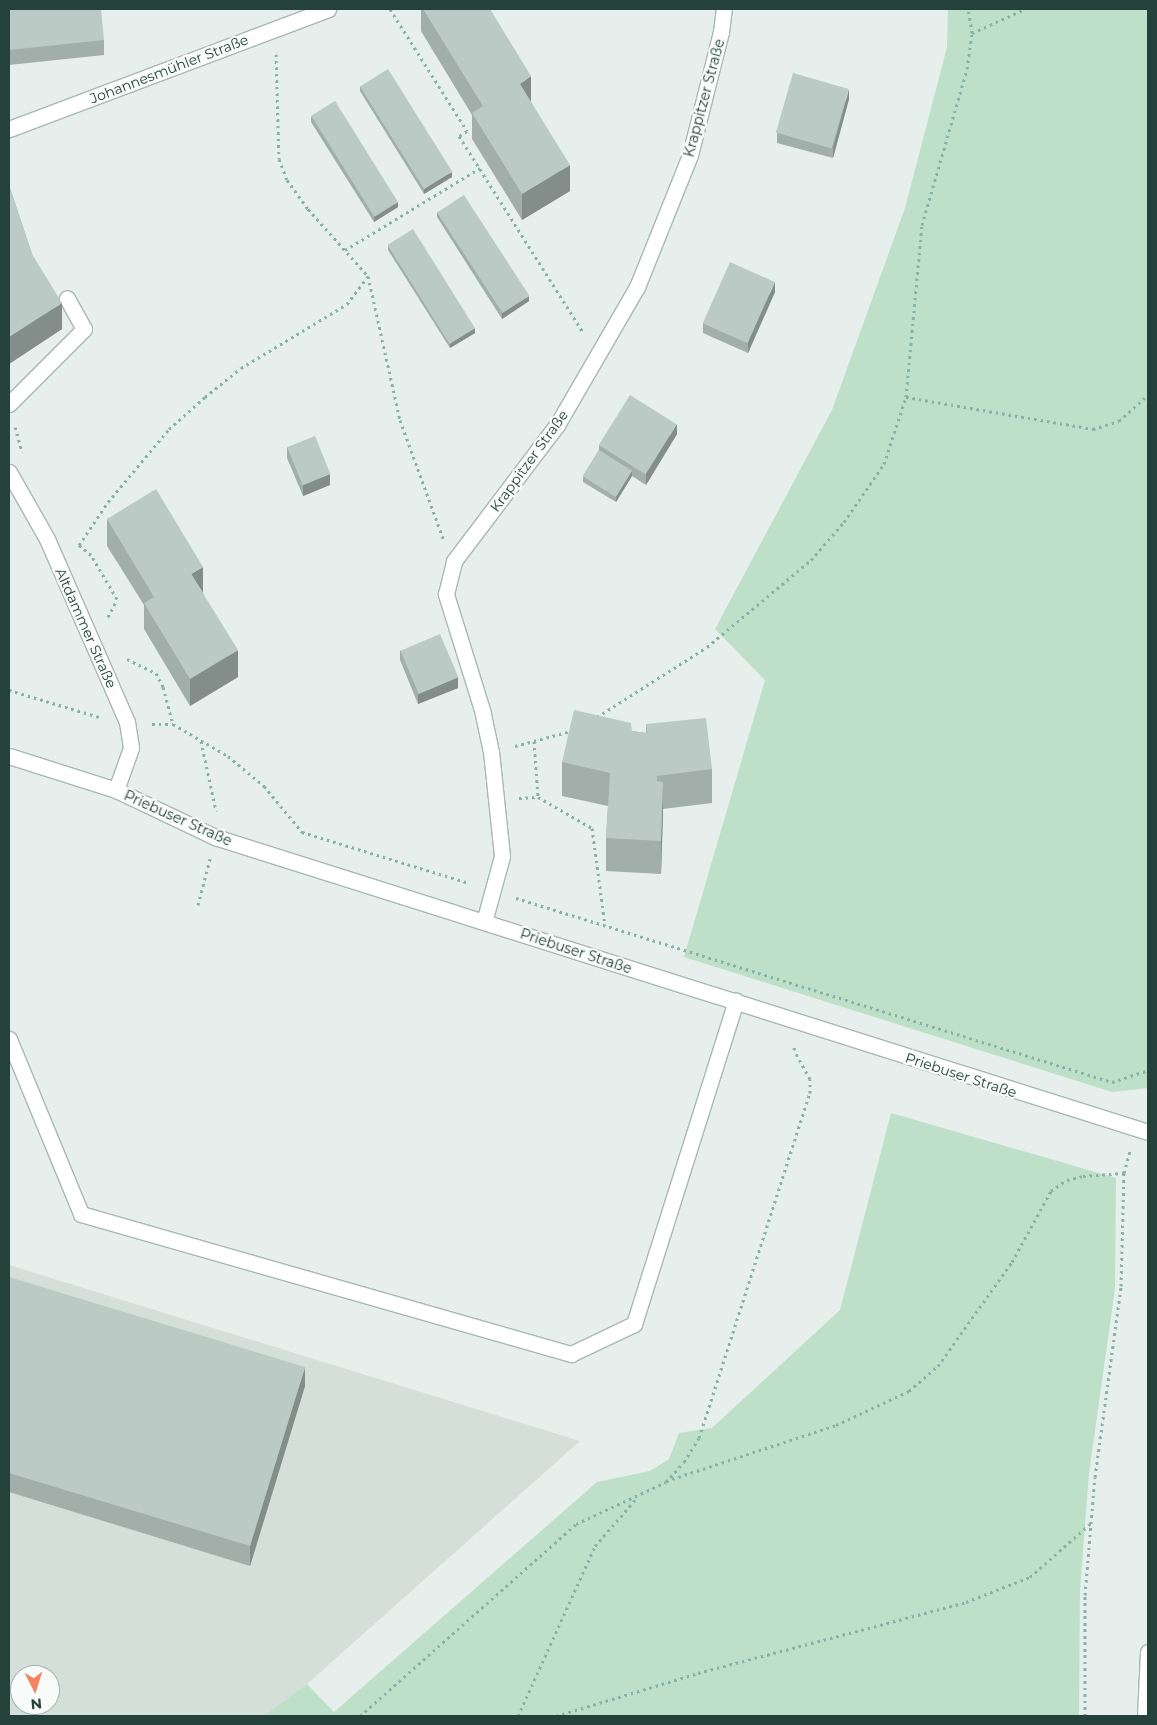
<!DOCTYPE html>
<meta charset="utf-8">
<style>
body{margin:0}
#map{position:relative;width:1157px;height:1725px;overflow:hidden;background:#e6efeb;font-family:Montserrat,sans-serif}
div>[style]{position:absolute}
.built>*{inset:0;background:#d4dfda}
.green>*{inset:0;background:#bfe0c8}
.path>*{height:3px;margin-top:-1.5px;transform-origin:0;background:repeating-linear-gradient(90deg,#86b3a5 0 2.5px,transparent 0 6.5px)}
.roads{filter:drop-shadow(1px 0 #a8b8b2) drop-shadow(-1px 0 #a8b8b2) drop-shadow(0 1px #a8b8b2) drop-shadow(0 -1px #a8b8b2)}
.service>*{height:15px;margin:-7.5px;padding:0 7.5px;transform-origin:7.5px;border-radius:7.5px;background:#fff}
.minor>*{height:15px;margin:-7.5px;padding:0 7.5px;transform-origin:7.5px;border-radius:7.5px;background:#fff}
.secondary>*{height:15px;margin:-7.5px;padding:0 7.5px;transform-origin:7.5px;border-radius:7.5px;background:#fff}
.wall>*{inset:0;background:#a1aea9}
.shaded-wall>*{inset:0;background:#838d89}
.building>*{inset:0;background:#bbcac4;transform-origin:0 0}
span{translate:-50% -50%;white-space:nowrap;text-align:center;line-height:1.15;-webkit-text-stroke:4.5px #f7fbf9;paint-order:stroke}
.street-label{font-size:14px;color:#24423a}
.frame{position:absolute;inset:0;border:10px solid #24423a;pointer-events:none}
.north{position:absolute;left:10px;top:1665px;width:50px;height:50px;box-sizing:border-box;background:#f7fbf9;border:1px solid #a3b1ad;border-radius:50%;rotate:175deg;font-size:14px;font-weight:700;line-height:20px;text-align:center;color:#24423a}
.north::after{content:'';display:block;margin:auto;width:18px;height:22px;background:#f4845f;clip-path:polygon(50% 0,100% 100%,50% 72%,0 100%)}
</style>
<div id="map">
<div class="built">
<div style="clip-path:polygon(evenodd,9px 1265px,580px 1441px,307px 1684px,266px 1716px,9px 1716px,9px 1265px,20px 1675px,50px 1675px,50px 1705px,20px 1705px,20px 1675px)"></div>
</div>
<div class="green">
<div style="clip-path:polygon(948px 9px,1148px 9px,1148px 1088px,1112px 1092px,684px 957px,765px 680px,715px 629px,832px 410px,905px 208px,947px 47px)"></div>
<div style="clip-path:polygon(891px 1113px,1116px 1178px,1115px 1289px,1089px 1473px,1080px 1591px,1079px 1716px,264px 1716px,307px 1684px,334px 1712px,597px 1482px,650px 1471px,669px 1459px,679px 1433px,712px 1428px,840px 1310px)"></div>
</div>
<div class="path">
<div style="left:390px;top:9px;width:144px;rotate:57.7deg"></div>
<div style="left:467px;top:131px;width:9px;rotate:148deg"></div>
<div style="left:459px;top:136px;width:232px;rotate:57.7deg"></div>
<div style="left:972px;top:33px;width:58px;rotate:-24.4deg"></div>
<div style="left:276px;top:54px;width:105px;rotate:88.4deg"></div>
<div style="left:279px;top:159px;width:22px;rotate:69deg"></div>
<div style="left:287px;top:180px;width:36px;rotate:54deg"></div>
<div style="left:308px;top:209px;width:90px;rotate:48.2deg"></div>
<div style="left:368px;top:276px;width:148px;rotate:77.5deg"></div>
<div style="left:400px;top:420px;width:126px;rotate:70deg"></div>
<div style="left:345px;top:250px;width:158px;rotate:-31.3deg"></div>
<div style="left:906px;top:397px;width:190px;rotate:9.7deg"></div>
<div style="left:1093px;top:429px;width:27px;rotate:-17deg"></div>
<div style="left:1119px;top:421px;width:39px;rotate:-42deg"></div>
<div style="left:15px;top:427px;width:26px;rotate:74deg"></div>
<div style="left:108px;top:617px;width:20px;rotate:-63deg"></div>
<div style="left:117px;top:599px;width:51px;rotate:-120.6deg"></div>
<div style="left:91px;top:555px;width:16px;rotate:-140deg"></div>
<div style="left:79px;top:545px;width:52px;rotate:-56deg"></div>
<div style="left:108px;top:502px;width:95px;rotate:-50.1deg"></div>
<div style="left:169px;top:429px;width:48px;rotate:-41.6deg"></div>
<div style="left:205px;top:397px;width:46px;rotate:-38.9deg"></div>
<div style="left:241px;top:368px;width:124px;rotate:-31.1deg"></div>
<div style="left:347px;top:304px;width:35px;rotate:-53deg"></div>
<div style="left:127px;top:659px;width:32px;rotate:26deg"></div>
<div style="left:156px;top:673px;width:16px;rotate:63deg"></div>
<div style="left:163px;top:687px;width:38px;rotate:75deg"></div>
<div style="left:9px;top:690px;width:94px;rotate:16.7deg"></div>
<div style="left:597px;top:717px;width:130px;rotate:-32.5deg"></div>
<div style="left:707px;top:647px;width:136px;rotate:-39.9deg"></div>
<div style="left:811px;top:560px;width:50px;rotate:-49deg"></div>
<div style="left:844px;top:522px;width:70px;rotate:-55.4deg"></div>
<div style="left:884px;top:464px;width:71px;rotate:-71.8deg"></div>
<div style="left:906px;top:397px;width:173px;rotate:-84.7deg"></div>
<div style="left:922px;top:225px;width:162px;rotate:-73.9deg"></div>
<div style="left:967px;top:69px;width:36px;rotate:-82deg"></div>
<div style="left:972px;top:33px;width:24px;rotate:-99deg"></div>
<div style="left:152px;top:724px;width:21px"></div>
<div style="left:173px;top:724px;width:64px;rotate:30.2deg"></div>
<div style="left:228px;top:756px;width:47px;rotate:39.8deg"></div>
<div style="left:264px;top:786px;width:60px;rotate:50.4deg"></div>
<div style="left:302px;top:832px;width:175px;rotate:17deg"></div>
<div style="left:201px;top:741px;width:72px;rotate:77.9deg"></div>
<div style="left:534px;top:741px;width:56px;rotate:85.9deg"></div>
<div style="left:515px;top:746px;width:58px;rotate:-15deg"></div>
<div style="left:519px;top:798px;width:19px;rotate:-3deg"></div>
<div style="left:538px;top:797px;width:62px;rotate:29.9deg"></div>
<div style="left:592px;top:828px;width:98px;rotate:82.4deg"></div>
<div style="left:516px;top:898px;width:624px;rotate:17.16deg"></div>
<div style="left:1112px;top:1082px;width:38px;rotate:-18deg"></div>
<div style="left:198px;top:905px;width:48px;rotate:-75.4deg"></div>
<div style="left:666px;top:1481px;width:179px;rotate:-18.2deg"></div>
<div style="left:836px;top:1425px;width:81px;rotate:-25deg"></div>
<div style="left:909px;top:1391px;width:38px;rotate:-41deg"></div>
<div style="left:938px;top:1366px;width:128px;rotate:-54.6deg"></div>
<div style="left:1012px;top:1262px;width:81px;rotate:-61.2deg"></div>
<div style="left:1051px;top:1191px;width:19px;rotate:-35deg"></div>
<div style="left:1067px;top:1180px;width:16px;rotate:-14deg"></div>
<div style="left:1083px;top:1176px;width:41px;rotate:-4.2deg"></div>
<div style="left:360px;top:1716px;width:289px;rotate:-41.6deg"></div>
<div style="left:576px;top:1524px;width:99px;rotate:-25deg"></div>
<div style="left:666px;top:1482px;width:27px;rotate:-48deg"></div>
<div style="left:684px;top:1462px;width:28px;rotate:-58deg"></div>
<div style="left:699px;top:1438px;width:362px;rotate:-72.2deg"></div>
<div style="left:810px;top:1093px;width:14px;rotate:-90deg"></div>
<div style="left:810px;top:1079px;width:33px;rotate:-119deg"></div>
<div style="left:794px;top:1050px;width:6px;rotate:-81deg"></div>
<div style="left:518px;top:1716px;width:187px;rotate:-65.6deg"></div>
<div style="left:595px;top:1546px;width:62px;rotate:-48.9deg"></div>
<div style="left:556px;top:1716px;width:148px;rotate:-16.8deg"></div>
<div style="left:698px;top:1673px;width:277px;rotate:-14.8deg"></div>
<div style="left:966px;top:1602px;width:69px;rotate:-21.3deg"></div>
<div style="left:1030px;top:1577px;width:81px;rotate:-41.5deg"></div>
<div style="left:1085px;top:1716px;width:121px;rotate:-90deg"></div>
<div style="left:1085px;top:1595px;width:118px;rotate:-85.2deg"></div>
<div style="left:1095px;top:1477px;width:193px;rotate:-82.2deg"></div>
<div style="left:1121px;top:1286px;width:113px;rotate:-88.5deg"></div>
<div style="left:1124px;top:1173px;width:23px;rotate:-75deg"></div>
</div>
<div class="roads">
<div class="service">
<div style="left:9px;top:404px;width:106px;rotate:-45deg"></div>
<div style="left:84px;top:329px;width:35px;rotate:-119deg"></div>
<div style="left:9px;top:1039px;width:189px;rotate:67.6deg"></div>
<div style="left:81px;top:1214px;width:510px;rotate:15.95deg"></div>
<div style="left:571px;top:1354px;width:70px;rotate:-25.5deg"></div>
<div style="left:634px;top:1324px;width:339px;rotate:-72.5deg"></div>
</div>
<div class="minor">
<div style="left:9px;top:129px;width:341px;rotate:-20.6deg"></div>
<div style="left:9px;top:472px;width:77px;rotate:60.4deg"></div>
<div style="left:47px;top:539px;width:200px;rotate:66.4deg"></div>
<div style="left:127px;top:722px;width:26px;rotate:81deg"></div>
<div style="left:131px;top:748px;width:45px;rotate:109.7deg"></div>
<div style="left:9px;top:756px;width:112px;rotate:17.6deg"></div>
<div style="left:116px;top:790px;width:110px;rotate:25.4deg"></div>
<div style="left:215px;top:837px;width:979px;rotate:17.55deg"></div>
<div style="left:484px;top:922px;width:68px;rotate:-74.7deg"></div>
<div style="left:502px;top:856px;width:105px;rotate:-96deg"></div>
<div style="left:491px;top:752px;width:40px;rotate:-102deg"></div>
<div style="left:483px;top:713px;width:125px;rotate:-107.3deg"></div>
<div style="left:446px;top:594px;width:34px;rotate:-76deg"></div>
<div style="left:454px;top:561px;width:171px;rotate:-52.9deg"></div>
<div style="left:557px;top:425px;width:160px;rotate:-59.9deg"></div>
<div style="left:637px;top:287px;width:142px;rotate:-68.1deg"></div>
<div style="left:690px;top:155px;width:127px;rotate:-75.9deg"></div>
<div style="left:721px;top:32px;width:23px;rotate:-83deg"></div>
</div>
<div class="secondary">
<div style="left:1145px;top:1716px;width:64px;rotate:-87.3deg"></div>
</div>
</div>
<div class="wall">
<div style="clip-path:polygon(9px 9px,104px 40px,104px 55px,9px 65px)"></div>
<div style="clip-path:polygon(421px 9px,490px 9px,570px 191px,522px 220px,472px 139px,472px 115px,421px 31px)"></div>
<div style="clip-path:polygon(360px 86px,452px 177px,424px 194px,360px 91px)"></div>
<div style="clip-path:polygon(849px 99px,833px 158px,777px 143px,777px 133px)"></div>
<div style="clip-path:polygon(311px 116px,398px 207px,374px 222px,311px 122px)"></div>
<div style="clip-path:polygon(9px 185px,32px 254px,62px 329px,9px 364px)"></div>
<div style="clip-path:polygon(437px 212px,529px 301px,502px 319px,437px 217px)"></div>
<div style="clip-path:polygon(388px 245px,475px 333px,450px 348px,388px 250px)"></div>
<div style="clip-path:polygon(775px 292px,748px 353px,703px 333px,703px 323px)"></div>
<div style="clip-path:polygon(677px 434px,646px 485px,632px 476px,616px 502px,583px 482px,583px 476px,599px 450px,599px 445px)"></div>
<div style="clip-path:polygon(287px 447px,330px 485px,303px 496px,287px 458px)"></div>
<div style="clip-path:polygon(107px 519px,203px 593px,238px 677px,190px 706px,144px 629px,144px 605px,107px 546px)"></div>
<div style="clip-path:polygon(400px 650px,458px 688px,418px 704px,400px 660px)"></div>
<div style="clip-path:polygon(646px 724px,712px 769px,712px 803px,663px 809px,661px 874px,606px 871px,606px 838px,608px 806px,562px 796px,562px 762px,632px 731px,646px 733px)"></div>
<div style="clip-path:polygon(9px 1277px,305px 1386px,250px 1566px,9px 1492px)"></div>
</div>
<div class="shaded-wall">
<div style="clip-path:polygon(531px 76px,531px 103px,520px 84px)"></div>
<div style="clip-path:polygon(849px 89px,849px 99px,833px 158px,833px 148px)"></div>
<div style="clip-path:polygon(570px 165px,570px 191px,522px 220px,522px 194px)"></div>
<div style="clip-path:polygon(452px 172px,452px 177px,424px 194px,424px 189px)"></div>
<div style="clip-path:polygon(398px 202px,398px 207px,374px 222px,374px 217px)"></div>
<div style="clip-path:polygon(775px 282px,775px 292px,748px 353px,748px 342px)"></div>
<div style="clip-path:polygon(529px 296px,529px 301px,502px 319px,502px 313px)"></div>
<div style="clip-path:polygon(62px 303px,62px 329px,9px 364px,9px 337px)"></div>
<div style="clip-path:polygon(475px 328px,475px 333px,450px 348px,450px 343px)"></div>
<div style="clip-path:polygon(677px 424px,677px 434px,646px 485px,646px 474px)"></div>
<div style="clip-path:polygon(632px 471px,632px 476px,616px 502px,616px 497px)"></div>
<div style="clip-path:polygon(330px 474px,330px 485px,303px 496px,303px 485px)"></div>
<div style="clip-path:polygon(203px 567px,203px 593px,191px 574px)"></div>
<div style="clip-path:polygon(238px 650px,238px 677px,190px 706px,190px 679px)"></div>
<div style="clip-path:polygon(458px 677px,458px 688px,418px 704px,418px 694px)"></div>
<div style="clip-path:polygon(663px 782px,663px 815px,661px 874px,661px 841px)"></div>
<div style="clip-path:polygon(305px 1367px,305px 1386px,250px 1566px,250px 1546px)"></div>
</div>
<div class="building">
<div style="clip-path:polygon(9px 9px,101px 9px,104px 40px,9px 50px)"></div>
<div style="clip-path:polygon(423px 9px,490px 9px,531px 76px,520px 84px,570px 165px,522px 194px,472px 113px,483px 106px)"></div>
<div style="left:388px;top:69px;width:121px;height:33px;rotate:58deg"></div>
<div style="left:793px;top:73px;width:58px;height:62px;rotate:16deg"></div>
<div style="left:335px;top:101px;width:119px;height:28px;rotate:58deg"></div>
<div style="clip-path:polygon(9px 185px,32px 254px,62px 303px,9px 337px)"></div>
<div style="left:464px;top:195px;width:120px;height:32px;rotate:57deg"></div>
<div style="left:413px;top:229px;width:117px;height:30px;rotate:58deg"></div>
<div style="left:730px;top:262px;width:49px;height:67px;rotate:24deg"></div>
<div style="left:630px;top:395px;width:55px;height:59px;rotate:32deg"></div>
<div style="left:315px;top:436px;width:41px;height:30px;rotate:68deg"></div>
<div style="left:599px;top:450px;width:39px;height:31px;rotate:32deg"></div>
<div style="clip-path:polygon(156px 489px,203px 567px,191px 574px,238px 650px,190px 679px,144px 603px,154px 597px,107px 519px)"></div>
<div style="left:440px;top:634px;width:47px;height:43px;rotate:67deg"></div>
<div style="clip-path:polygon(574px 710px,631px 723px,632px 731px,647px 733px,646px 724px,706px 718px,712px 769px,657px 776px,657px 781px,663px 782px,661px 841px,606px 838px,610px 773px,562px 762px)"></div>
<div style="clip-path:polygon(9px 1277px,305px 1367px,250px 1546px,9px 1473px)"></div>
</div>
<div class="street-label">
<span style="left:169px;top:69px;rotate:-21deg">Johannesmühler Straße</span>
<span style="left:704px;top:98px;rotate:-75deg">Krappitzer Straße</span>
<span style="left:529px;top:461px;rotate:-54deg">Krappitzer Straße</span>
<span style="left:86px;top:628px;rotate:66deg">Altdammer Straße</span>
<span style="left:178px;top:818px;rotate:24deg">Priebuser Straße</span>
<span style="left:576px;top:951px;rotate:18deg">Priebuser Straße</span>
<span style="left:961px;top:1075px;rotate:18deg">Priebuser Straße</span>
</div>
<div class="frame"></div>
<div class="north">N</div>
</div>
